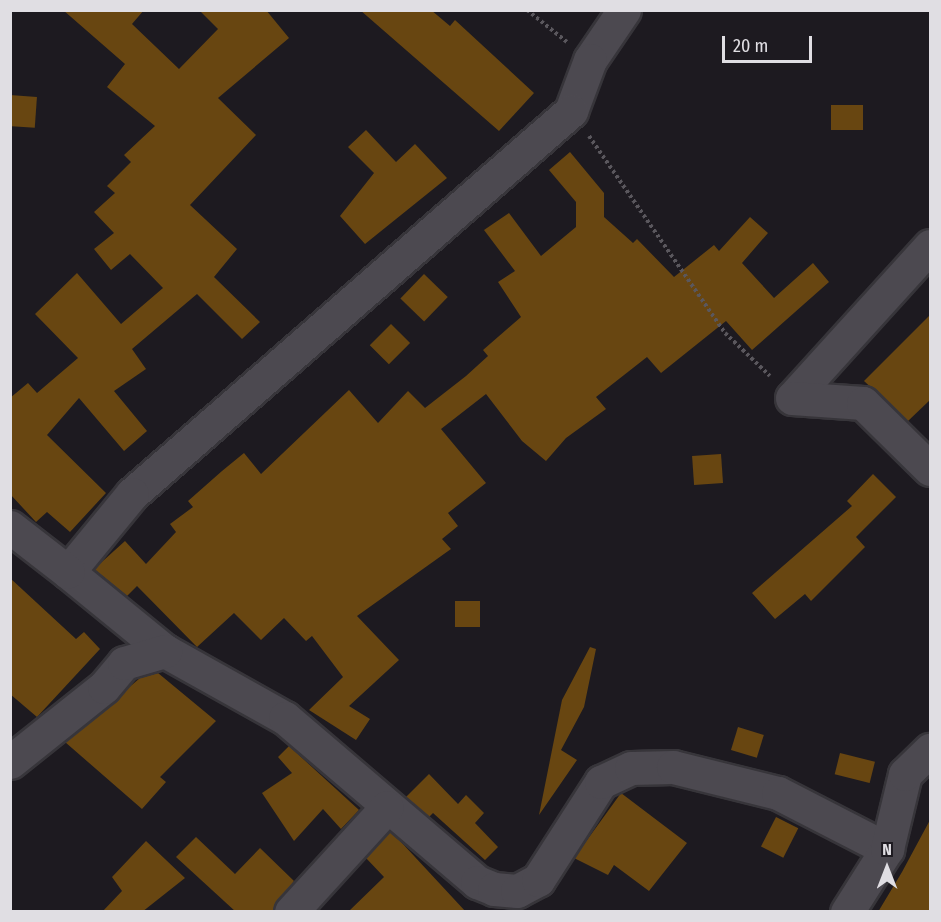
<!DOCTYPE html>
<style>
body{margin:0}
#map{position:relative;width:941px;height:922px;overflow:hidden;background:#1d1a20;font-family:"Fira Sans Condensed",sans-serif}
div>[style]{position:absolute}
.building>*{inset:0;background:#684611;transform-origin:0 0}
.path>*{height:4px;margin-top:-2px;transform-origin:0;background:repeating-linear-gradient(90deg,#5a575d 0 3px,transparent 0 6px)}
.roads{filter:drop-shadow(2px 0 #37353a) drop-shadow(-2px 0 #37353a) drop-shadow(0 2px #37353a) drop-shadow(0 -2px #37353a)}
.minor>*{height:33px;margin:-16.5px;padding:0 16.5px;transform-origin:16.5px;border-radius:16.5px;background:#4c4950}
span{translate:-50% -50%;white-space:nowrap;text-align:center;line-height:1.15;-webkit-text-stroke:4.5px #1d1a20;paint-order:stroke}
.frame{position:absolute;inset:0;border:12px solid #e0dee3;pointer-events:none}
.north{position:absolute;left:857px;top:838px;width:60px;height:60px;-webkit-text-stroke:4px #1d1a20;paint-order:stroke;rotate:0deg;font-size:16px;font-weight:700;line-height:24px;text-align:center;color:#e0dee3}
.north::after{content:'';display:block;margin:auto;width:21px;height:27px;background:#e0dee3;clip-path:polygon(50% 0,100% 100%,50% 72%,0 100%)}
.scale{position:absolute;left:722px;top:36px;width:90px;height:27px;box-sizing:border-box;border:3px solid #e0dee3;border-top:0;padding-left:8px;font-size:18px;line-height:21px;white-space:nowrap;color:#e0dee3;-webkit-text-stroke:4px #1d1a20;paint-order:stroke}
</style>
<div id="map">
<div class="building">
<div style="clip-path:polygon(63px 10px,144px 10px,132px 24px,179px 69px,218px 29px,199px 10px,266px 10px,289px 38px,218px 98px,256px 135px,190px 205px,237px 249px,214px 277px,260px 322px,242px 339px,197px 294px,132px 349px,146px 369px,114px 391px,147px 431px,124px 451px,79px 398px,47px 435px,106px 493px,70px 532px,47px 512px,36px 522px,10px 494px,10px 398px,28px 383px,37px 393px,78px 358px,35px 314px,77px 273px,121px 324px,163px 288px,130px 254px,111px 270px,94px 249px,114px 233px,94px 212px,115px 193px,107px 186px,131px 162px,124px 155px,155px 126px,107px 87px,125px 64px)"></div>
<div style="clip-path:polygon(360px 10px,431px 10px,450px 26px,455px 20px,534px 93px,499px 131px)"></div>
<div style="left:10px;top:95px;width:27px;height:31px;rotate:4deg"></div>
<div style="left:831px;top:105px;width:32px;height:25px"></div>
<div style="clip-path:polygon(366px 130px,396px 162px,415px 144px,447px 178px,365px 244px,340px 216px,374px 173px,348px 147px)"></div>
<div style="clip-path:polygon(570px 152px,604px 193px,604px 217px,633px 243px,637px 239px,674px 277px,714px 245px,719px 251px,750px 217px,768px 233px,742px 263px,774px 298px,813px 263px,829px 282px,752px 350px,726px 321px,661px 373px,647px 357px,596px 397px,606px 409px,566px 438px,546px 461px,522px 441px,486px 394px,441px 429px,486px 483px,448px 513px,458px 526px,442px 539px,451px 549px,357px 616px,399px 660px,349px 706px,370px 719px,356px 740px,309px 710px,343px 677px,312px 636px,306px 641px,284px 618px,261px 640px,234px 613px,197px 647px,137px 586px,127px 596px,94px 569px,125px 541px,146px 564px,176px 532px,170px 524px,193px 507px,188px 501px,222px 471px,244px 453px,261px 474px,349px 390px,378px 423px,408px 391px,425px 408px,466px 376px,488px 356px,483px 350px,521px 317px,498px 282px,515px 271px,484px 230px,509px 213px,541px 256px,576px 227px,576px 202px,549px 170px)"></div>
<div style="left:424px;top:274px;width:33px;height:34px;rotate:44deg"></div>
<div style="clip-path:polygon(930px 315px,930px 400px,908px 421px,864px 381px)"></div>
<div style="left:391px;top:324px;width:27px;height:30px;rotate:45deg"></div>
<div style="left:721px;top:454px;width:29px;height:29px;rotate:86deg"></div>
<div style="clip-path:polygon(873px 474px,896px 497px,856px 537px,865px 547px,811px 601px,805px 594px,775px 619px,752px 593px,852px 506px,847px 501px)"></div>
<div style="clip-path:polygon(10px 578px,76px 639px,84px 632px,100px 649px,37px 717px,10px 694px)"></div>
<div style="left:455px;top:601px;width:25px;height:26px"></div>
<div style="clip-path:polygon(590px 647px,596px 649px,584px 707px,561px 750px,577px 760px,539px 815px,562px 700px)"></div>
<div style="clip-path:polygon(158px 673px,216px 721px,160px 777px,166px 782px,142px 809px,65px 742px,140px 678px)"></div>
<div style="left:738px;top:727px;width:27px;height:24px;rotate:17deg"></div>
<div style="clip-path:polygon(289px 746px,359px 810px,341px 829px,323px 809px,294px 841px,262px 793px,292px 773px,278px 757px)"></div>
<div style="left:840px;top:753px;width:36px;height:22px;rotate:14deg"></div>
<div style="clip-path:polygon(429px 774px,458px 804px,466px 795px,484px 813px,475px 823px,498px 847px,485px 860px,433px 813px,429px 817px,406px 797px)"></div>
<div style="clip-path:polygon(621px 793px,687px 843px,649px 891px,614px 865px,608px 875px,574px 858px)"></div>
<div style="left:776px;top:817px;width:25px;height:33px;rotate:27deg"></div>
<div style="clip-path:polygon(930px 820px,930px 912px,878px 912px,902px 872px)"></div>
<div style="clip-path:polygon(390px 832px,402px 843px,466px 912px,348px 912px,384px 877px,366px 858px)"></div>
<div style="clip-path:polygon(196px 837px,235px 874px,260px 848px,294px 881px,272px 912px,236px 912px,176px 857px)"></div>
<div style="clip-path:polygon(146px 841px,185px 878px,142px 912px,102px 912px,122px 891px,112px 877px)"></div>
</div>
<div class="path">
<div style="left:527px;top:10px;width:51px;rotate:38.7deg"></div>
<div style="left:589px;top:136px;width:239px;rotate:55.4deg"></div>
<div style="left:725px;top:333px;width:62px;rotate:43.7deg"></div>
</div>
<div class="roads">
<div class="minor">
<div style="left:624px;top:10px;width:60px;rotate:124.2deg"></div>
<div style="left:590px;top:60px;width:54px;rotate:110.4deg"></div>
<div style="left:571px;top:111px;width:583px;rotate:138.9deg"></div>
<div style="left:132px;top:494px;width:101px;rotate:129.4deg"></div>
<div style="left:68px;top:572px;width:125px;rotate:39.2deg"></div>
<div style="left:165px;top:651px;width:137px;rotate:29.2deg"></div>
<div style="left:285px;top:718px;width:253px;rotate:40.5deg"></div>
<div style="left:477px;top:882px;width:18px;rotate:22deg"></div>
<div style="left:494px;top:889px;width:23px;rotate:5deg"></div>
<div style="left:517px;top:891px;width:24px;rotate:-28deg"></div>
<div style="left:538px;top:880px;width:117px;rotate:-57.3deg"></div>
<div style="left:601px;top:782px;width:33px;rotate:-25deg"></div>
<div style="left:631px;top:768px;width:42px;rotate:-1.4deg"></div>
<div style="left:673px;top:767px;width:108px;rotate:13.9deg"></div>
<div style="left:778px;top:793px;width:123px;rotate:27.2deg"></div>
<div style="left:930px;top:246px;width:205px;rotate:132.2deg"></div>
<div style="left:792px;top:398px;width:71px;rotate:4deg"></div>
<div style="left:863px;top:403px;width:94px;rotate:44.6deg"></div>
<div style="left:10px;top:527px;width:73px;rotate:37.8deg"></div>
<div style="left:10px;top:762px;width:120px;rotate:-38.6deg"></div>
<div style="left:104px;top:687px;width:31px;rotate:-50deg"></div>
<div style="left:124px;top:663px;width:43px;rotate:-16.3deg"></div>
<div style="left:291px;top:912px;width:142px;rotate:-47.6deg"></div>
<div style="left:847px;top:912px;width:75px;rotate:-57.6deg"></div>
<div style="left:887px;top:849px;width:77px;rotate:-76.5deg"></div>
<div style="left:905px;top:774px;width:35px;rotate:-44deg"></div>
</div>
</div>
<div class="frame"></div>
<div class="north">N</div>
<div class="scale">20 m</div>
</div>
